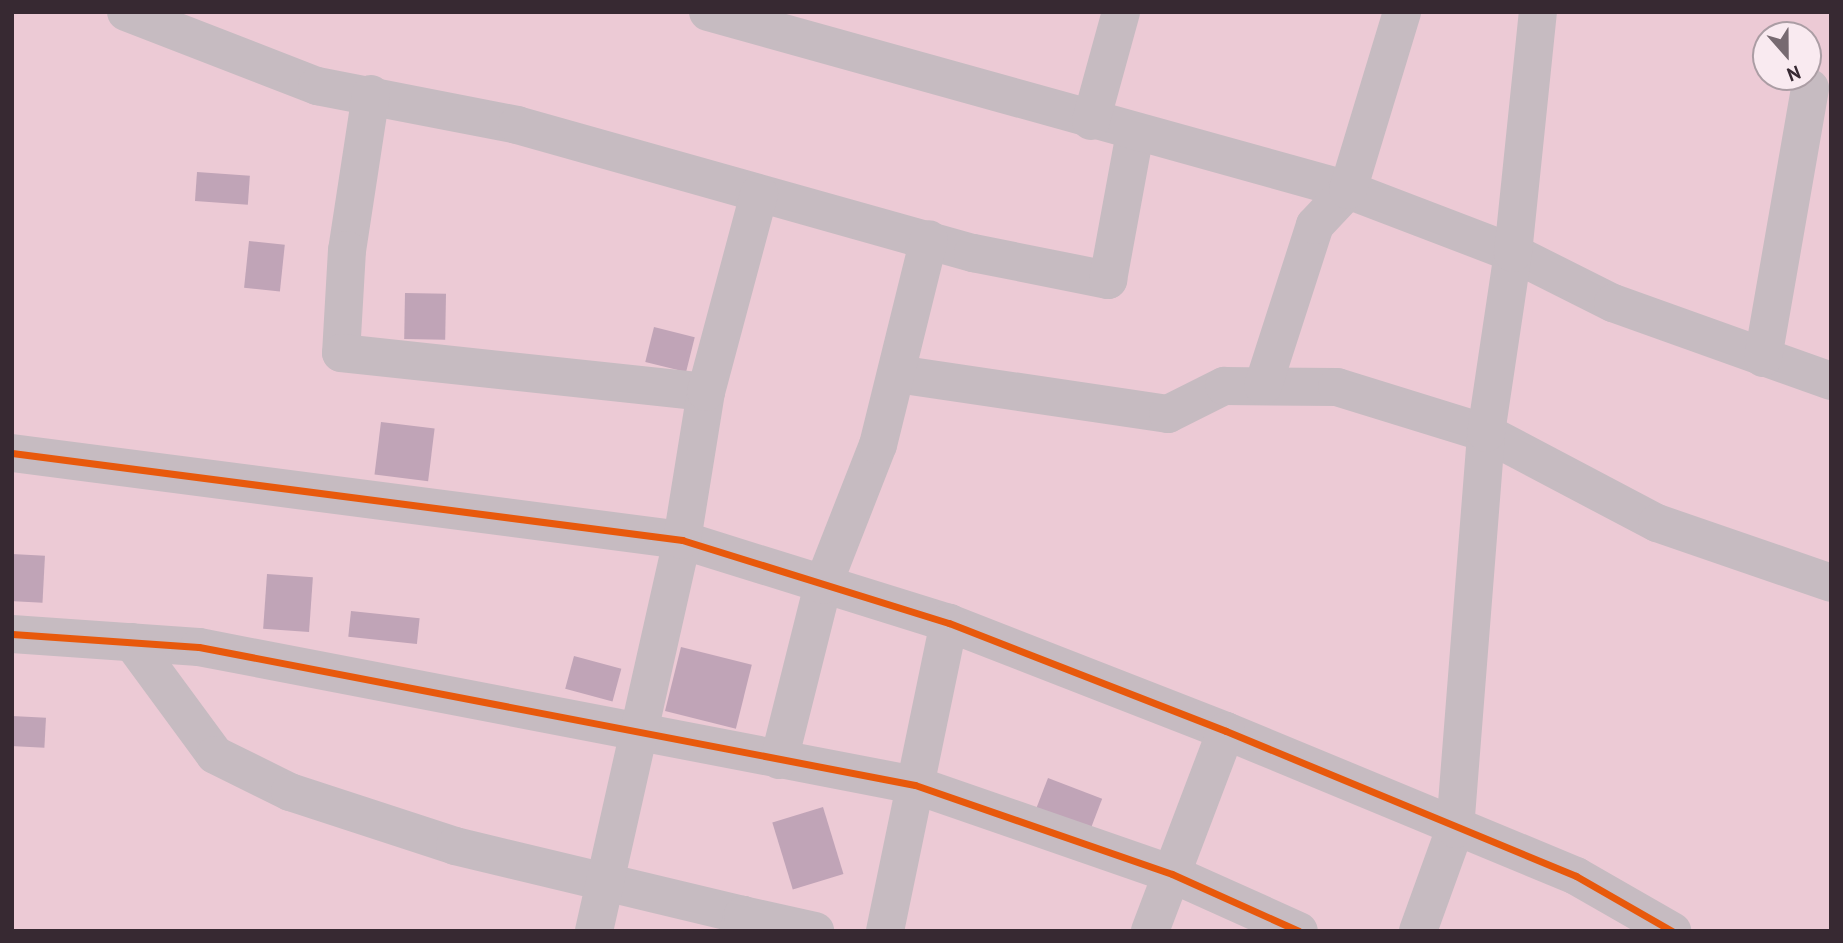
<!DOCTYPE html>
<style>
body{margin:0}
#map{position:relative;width:1843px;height:943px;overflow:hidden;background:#ede2e7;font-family:"PT Sans",sans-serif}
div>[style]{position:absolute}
.sand>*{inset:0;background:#eccad5}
.building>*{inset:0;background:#c0a4b7;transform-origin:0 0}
.minor>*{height:38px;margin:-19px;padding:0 19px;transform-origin:19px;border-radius:19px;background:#c6bbc1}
.cycleway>*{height:7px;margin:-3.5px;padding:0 3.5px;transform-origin:3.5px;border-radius:3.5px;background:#e8590c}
span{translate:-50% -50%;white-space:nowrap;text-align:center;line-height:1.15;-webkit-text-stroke:5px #f9eaf0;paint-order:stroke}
.frame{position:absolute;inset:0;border:14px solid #372932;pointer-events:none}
.north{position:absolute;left:1752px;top:21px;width:70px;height:70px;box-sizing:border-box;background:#f9eaf0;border:2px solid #ab9da4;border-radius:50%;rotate:159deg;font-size:19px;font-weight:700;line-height:28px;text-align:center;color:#372932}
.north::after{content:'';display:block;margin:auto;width:24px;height:32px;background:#776a71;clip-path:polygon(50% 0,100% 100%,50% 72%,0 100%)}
</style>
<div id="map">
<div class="sand">
<div style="clip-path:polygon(evenodd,12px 12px,1831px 12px,1831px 931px,12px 931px,12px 12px,1766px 35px,1808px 35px,1808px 77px,1766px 77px,1766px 35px)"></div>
</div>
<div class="building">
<div style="left:197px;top:172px;width:53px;height:29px;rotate:4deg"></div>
<div style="left:249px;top:241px;width:36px;height:47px;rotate:6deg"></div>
<div style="left:405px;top:293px;width:41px;height:46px;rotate:1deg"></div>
<div style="left:654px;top:327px;width:42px;height:36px;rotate:14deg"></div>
<div style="left:381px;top:422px;width:54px;height:53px;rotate:7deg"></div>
<div style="left:12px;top:554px;width:33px;height:47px;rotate:3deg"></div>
<div style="left:267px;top:574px;width:46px;height:55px;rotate:4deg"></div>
<div style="left:351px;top:611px;width:69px;height:26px;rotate:6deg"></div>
<div style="left:681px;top:647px;width:73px;height:66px;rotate:14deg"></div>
<div style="left:574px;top:656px;width:49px;height:34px;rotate:15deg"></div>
<div style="left:12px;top:716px;width:34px;height:30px;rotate:3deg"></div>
<div style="left:1048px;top:778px;width:58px;height:32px;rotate:21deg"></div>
<div style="left:823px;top:807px;width:70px;height:53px;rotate:73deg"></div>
</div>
<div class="minor">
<div style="left:126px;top:12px;width:205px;rotate:21.2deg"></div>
<div style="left:317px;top:86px;width:204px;rotate:11deg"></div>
<div style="left:517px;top:125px;width:474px;rotate:15.7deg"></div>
<div style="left:973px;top:253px;width:138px;rotate:11.3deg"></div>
<div style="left:1108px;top:280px;width:149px;rotate:-79.6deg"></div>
<div style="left:708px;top:12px;width:664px;rotate:15.54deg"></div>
<div style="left:1348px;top:190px;width:177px;rotate:20.9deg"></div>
<div style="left:1513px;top:253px;width:112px;rotate:26.6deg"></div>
<div style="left:1613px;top:303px;width:232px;rotate:19.7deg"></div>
<div style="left:371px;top:94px;width:158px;rotate:98.7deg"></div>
<div style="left:347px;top:250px;width:103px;rotate:93.3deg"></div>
<div style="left:341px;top:353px;width:367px;rotate:6.1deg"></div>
<div style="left:1091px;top:121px;width:113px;rotate:-74.6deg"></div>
<div style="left:1763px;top:358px;width:274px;rotate:-80.1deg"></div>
<div style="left:897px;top:374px;width:274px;rotate:8.4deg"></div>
<div style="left:1168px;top:414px;width:63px;rotate:-26.6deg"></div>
<div style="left:1224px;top:386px;width:113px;rotate:0.5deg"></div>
<div style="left:1337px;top:387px;width:156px;rotate:17.2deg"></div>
<div style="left:1486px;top:433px;width:193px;rotate:27.8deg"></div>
<div style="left:1657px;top:523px;width:184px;rotate:19deg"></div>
<div style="left:1263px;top:386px;width:169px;rotate:-72.1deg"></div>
<div style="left:1315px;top:225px;width:48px;rotate:-46.7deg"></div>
<div style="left:1348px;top:190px;width:186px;rotate:-73.1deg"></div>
<div style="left:12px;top:453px;width:676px;rotate:7.4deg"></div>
<div style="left:682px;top:540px;width:280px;rotate:17.3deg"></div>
<div style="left:949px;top:623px;width:297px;rotate:21.3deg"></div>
<div style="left:1226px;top:731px;width:379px;rotate:22.5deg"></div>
<div style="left:1576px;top:876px;width:111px;rotate:29.8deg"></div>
<div style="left:12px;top:634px;width:187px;rotate:4deg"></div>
<div style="left:199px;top:647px;width:729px;rotate:10.91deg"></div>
<div style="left:915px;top:785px;width:272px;rotate:19.1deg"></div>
<div style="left:1172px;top:874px;width:139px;rotate:24.2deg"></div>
<div style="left:132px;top:642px;width:140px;rotate:53.7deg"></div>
<div style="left:215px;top:755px;width:84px;rotate:26.3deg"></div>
<div style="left:290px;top:792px;width:174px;rotate:18.1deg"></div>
<div style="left:455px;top:846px;width:296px;rotate:13.5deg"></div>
<div style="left:779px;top:760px;width:180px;rotate:-75.9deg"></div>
<div style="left:823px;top:585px;width:150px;rotate:-68.6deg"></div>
<div style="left:878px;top:445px;width:212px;rotate:-76.1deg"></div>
<div style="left:594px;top:931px;width:401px;rotate:-77.3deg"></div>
<div style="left:682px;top:540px;width:150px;rotate:-80.8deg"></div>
<div style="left:706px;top:392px;width:205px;rotate:-75deg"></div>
<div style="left:738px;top:931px;width:17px;rotate:-73deg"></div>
<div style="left:743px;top:915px;width:74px;rotate:12.5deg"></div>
<div style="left:885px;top:931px;width:315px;rotate:-78.3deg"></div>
<div style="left:1150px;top:931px;width:214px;rotate:-69.2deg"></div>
<div style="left:1418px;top:931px;width:109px;rotate:-70.1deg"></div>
<div style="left:1455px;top:829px;width:397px;rotate:-85.5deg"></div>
<div style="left:1486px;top:433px;width:182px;rotate:-81.5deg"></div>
<div style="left:1513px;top:253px;width:242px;rotate:-84.1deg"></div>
</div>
<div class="cycleway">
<div style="left:12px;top:453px;width:676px;rotate:7.4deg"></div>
<div style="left:682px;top:540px;width:280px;rotate:17.3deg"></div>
<div style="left:949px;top:623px;width:297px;rotate:21.3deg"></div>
<div style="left:1226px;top:731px;width:379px;rotate:22.5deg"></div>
<div style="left:1576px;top:876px;width:111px;rotate:29.8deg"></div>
<div style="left:12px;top:634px;width:187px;rotate:4deg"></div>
<div style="left:199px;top:647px;width:729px;rotate:10.91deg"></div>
<div style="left:915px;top:785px;width:272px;rotate:19.1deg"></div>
<div style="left:1172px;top:874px;width:139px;rotate:24.2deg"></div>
</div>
<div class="frame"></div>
<div class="north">N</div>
</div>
